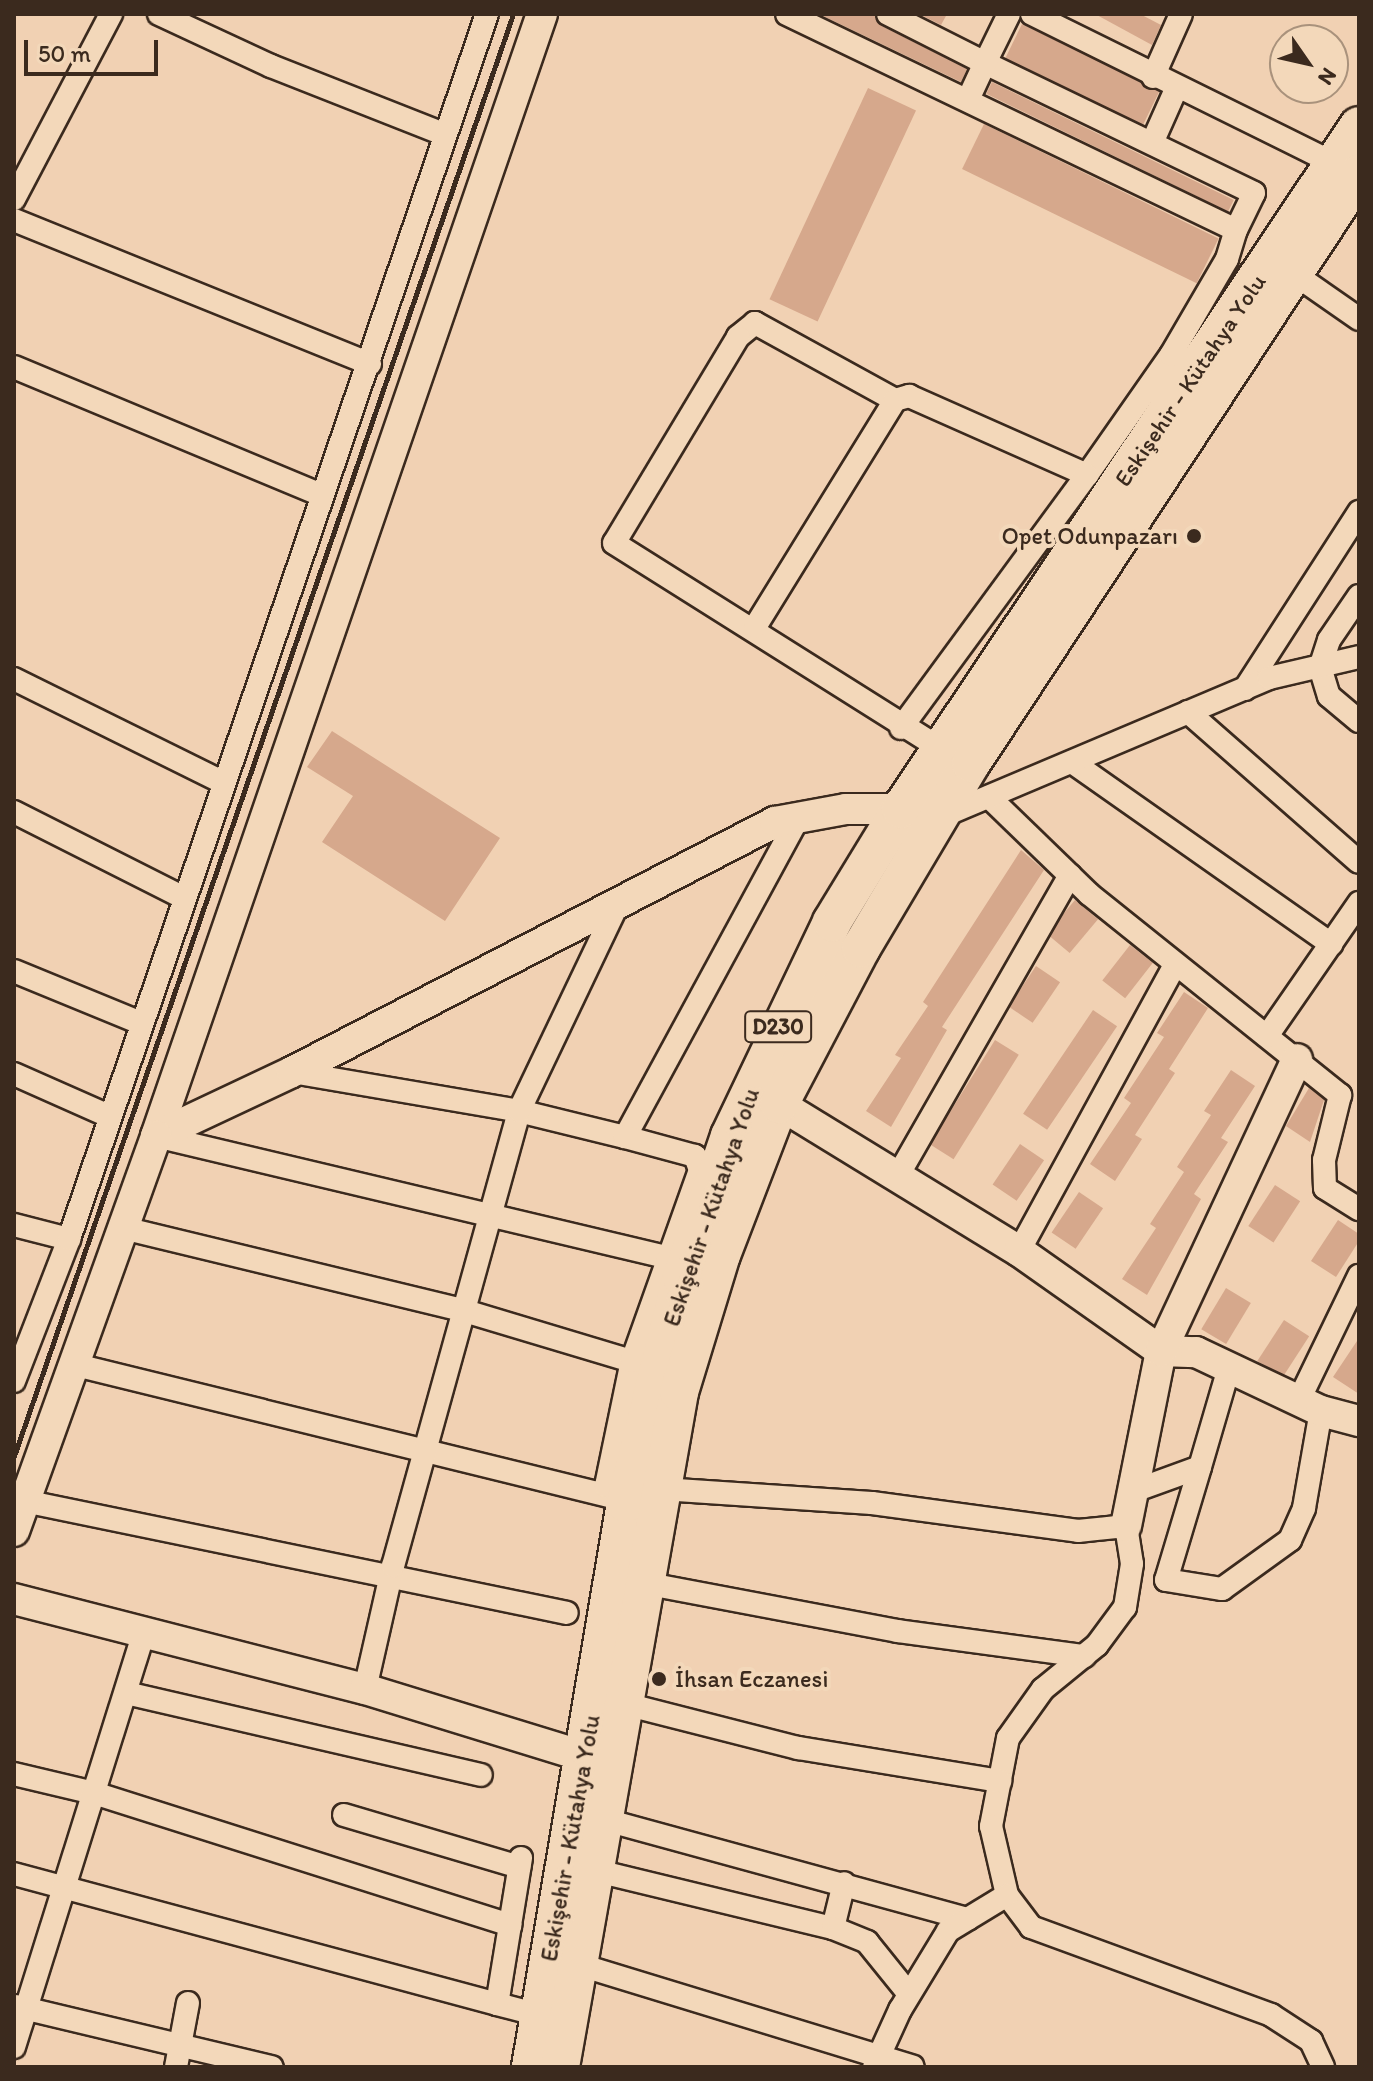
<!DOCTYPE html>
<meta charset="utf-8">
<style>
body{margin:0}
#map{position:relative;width:1373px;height:2081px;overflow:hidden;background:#f1d1b3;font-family:Itim,sans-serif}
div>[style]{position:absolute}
.building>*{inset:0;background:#d6a88c;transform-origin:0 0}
.roads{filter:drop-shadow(2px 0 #3b2a1e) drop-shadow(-2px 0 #3b2a1e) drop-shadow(0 2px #3b2a1e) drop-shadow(0 -2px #3b2a1e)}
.street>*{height:22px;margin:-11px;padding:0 11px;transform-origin:11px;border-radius:11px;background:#f3d8ba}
.secondary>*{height:30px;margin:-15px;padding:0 15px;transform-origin:15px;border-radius:15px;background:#f3d8ba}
.highway>*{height:38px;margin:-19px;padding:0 19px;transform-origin:19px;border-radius:19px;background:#f3d8ba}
.rail>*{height:5px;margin:-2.5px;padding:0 2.5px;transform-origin:2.5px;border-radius:2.5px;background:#3b2a1e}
.dots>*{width:22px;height:22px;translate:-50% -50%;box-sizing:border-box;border:4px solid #f3d8ba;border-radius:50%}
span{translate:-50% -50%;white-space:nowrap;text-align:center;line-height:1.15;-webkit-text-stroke:8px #f3d8ba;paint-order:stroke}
.shield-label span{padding:2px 6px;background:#f3d8ba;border:2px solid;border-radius:6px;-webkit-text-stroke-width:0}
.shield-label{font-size:22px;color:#3b2a1e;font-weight:700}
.street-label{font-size:24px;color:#3b2a1e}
.poi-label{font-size:24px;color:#3b2a1e}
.right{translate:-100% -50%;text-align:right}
.left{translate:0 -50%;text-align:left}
.frame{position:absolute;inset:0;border:16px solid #3b2a1e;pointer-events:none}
.north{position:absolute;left:1269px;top:24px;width:80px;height:80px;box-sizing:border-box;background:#f3d8ba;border:2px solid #a9927c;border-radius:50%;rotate:124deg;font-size:22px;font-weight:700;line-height:32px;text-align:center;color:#3b2a1e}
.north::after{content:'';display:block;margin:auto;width:28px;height:36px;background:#3b2a1e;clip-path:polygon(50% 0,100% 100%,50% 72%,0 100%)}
.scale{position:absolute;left:24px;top:40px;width:134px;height:36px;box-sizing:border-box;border:4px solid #3b2a1e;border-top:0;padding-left:10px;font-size:24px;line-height:28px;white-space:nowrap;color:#3b2a1e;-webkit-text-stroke:6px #f3d8ba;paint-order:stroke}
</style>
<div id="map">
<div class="building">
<div style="clip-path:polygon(819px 14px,874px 14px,882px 26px,967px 69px,961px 82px)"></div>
<div style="clip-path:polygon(919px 14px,947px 14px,941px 25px)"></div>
<div style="clip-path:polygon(1095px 14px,1140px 14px,1161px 25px,1152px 45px)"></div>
<div style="left:1022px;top:24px;width:153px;height:38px;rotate:26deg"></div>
<div style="left:992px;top:82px;width:269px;height:13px;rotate:26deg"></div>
<div style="left:868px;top:88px;width:53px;height:233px;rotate:25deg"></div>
<div style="left:984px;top:124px;width:261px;height:50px;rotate:26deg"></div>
<div style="clip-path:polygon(332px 731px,500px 838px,445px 921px,322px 842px,353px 796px,307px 767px)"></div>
<div style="clip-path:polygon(1021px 850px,1044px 870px,942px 1027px,947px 1030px,891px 1127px,866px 1111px,901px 1058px,895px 1055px,928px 1006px,923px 1002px)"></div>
<div style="left:1075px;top:900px;width:30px;height:44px;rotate:40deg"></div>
<div style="left:1130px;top:945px;width:29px;height:45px;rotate:38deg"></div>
<div style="left:1036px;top:966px;width:29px;height:49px;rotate:34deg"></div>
<div style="clip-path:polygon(1184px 992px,1208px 1008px,1169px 1069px,1175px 1073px,1135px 1135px,1142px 1139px,1115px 1181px,1090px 1164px,1131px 1103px,1124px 1098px,1164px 1037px,1157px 1033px)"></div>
<div style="left:1093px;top:1010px;width:29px;height:125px;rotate:34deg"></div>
<div style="left:995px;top:1040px;width:28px;height:123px;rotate:32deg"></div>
<div style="clip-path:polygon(1231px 1070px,1255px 1086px,1221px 1138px,1228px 1142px,1194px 1194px,1201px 1199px,1147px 1295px,1122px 1279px,1156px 1228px,1150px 1224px,1184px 1172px,1177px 1167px,1211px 1115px,1204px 1111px)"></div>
<div style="clip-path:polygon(1309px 1088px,1324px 1100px,1310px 1142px,1286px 1126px)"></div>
<div style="left:1020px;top:1144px;width:29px;height:49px;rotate:34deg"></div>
<div style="left:1275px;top:1185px;width:30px;height:49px;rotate:33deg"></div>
<div style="left:1079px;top:1192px;width:29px;height:49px;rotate:34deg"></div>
<div style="clip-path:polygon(1338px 1220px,1359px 1234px,1359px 1241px,1336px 1277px,1311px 1261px)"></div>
<div style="left:1226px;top:1288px;width:29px;height:48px;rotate:31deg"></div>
<div style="left:1284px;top:1320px;width:30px;height:49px;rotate:33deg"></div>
<div style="clip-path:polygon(1359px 1338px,1359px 1394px,1333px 1377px)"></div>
</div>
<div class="roads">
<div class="street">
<div style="left:159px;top:14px;width:123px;rotate:24.9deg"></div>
<div style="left:271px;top:66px;width:186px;rotate:21.5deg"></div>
<div style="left:787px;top:14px;width:498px;rotate:25.7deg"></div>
<div style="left:1236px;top:230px;width:41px;rotate:-64.1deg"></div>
<div style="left:1254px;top:193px;width:299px;rotate:-154.2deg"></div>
<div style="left:985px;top:63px;width:40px;rotate:115deg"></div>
<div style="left:888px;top:14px;width:109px;rotate:26.8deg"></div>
<div style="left:985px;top:63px;width:55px;rotate:-63.9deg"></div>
<div style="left:1032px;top:14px;width:337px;rotate:26.3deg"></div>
<div style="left:1153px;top:77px;width:69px;rotate:-66deg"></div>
<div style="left:1152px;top:143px;width:59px;rotate:-66deg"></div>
<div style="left:14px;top:199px;width:209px;rotate:-62.3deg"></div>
<div style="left:14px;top:220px;width:384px;rotate:22deg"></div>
<div style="left:1293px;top:273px;width:80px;rotate:34.9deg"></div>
<div style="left:14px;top:367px;width:334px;rotate:22.6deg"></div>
<div style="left:895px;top:400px;width:160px;rotate:-151.2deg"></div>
<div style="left:755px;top:323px;width:22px;rotate:141deg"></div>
<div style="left:738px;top:337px;width:240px;rotate:121deg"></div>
<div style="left:614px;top:543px;width:389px;rotate:32.2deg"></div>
<div style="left:1359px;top:596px;width:53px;rotate:124.3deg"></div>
<div style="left:1329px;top:640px;width:28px;rotate:108deg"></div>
<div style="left:1320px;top:667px;width:30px;rotate:73deg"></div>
<div style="left:1329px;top:696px;width:39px;rotate:40deg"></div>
<div style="left:755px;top:627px;width:267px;rotate:-58.3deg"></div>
<div style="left:895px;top:400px;width:15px;rotate:-16deg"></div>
<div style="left:909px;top:396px;width:195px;rotate:23.9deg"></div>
<div style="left:1087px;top:475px;width:146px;rotate:-55deg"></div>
<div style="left:1171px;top:355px;width:111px;rotate:-59.7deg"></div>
<div style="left:1227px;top:259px;width:30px;rotate:-73deg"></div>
<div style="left:14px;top:679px;width:232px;rotate:26.3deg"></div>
<div style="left:1245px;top:689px;width:211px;rotate:-57.2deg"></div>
<div style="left:1188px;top:712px;width:227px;rotate:41.3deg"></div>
<div style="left:901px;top:728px;width:314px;rotate:-53.7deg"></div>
<div style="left:1072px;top:762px;width:317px;rotate:35.1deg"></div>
<div style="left:989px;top:797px;width:139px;rotate:44.1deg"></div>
<div style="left:1089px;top:894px;width:322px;rotate:38.7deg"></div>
<div style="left:1340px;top:1095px;width:67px;rotate:103.8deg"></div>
<div style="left:1324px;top:1160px;width:28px;rotate:88deg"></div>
<div style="left:1325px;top:1188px;width:40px;rotate:32deg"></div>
<div style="left:14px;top:812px;width:188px;rotate:26.8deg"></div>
<div style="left:940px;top:817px;width:357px;rotate:-22.9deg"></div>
<div style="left:1269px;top:678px;width:92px;rotate:-13.1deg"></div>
<div style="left:14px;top:971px;width:137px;rotate:22.3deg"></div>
<div style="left:1267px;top:1036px;width:162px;rotate:-55.3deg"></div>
<div style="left:292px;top:1072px;width:230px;rotate:9.7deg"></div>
<div style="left:519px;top:1111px;width:109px;rotate:13.8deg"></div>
<div style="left:625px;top:1137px;width:363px;rotate:-61.5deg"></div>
<div style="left:14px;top:1074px;width:104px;rotate:23.9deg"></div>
<div style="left:156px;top:1136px;width:524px;rotate:13.35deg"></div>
<div style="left:896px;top:1179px;width:350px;rotate:-60.2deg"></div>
<div style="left:14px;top:1225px;width:57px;rotate:14.3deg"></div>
<div style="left:123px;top:1228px;width:352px;rotate:13.6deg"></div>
<div style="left:465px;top:1311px;width:174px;rotate:16.7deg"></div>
<div style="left:1019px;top:1251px;width:326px;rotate:-61.4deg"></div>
<div style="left:76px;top:1365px;width:553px;rotate:13.81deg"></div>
<div style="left:14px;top:1381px;width:152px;rotate:-68.8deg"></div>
<div style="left:69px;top:1239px;width:1294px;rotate:-71.16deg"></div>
<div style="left:1299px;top:1400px;width:138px;rotate:-64.2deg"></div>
<div style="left:1200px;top:1467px;width:118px;rotate:106.7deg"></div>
<div style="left:1166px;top:1580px;width:57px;rotate:9.1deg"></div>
<div style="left:1222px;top:1589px;width:84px;rotate:-35.8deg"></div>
<div style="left:1290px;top:1540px;width:35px;rotate:-66deg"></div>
<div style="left:1304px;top:1508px;width:98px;rotate:-80.1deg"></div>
<div style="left:662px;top:1489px;width:210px;rotate:3.8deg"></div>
<div style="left:872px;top:1503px;width:208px;rotate:7.7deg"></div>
<div style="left:1078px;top:1531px;width:48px;rotate:-5.9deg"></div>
<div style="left:1126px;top:1526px;width:38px;rotate:81deg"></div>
<div style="left:1132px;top:1564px;width:44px;rotate:99.2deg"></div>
<div style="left:1125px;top:1607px;width:47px;rotate:126.4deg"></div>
<div style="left:1097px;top:1645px;width:70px;rotate:140.8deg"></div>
<div style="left:1043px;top:1689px;width:60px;rotate:125.5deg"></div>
<div style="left:1008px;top:1738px;width:90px;rotate:100.9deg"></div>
<div style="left:991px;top:1826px;width:71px;rotate:76.9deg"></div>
<div style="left:1007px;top:1895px;width:40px;rotate:53deg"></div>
<div style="left:1031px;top:1927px;width:256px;rotate:20.1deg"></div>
<div style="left:1271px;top:2015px;width:48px;rotate:33deg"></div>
<div style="left:1311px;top:2041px;width:29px;rotate:65deg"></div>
<div style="left:1134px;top:1491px;width:70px;rotate:-20deg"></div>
<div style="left:1200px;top:1467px;width:100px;rotate:-73.7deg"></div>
<div style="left:620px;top:1500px;width:20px;rotate:-135deg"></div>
<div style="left:606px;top:1486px;width:128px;rotate:-78.3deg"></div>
<div style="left:632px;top:1361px;width:203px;rotate:-70.4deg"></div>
<div style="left:700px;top:1170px;width:15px;rotate:-110deg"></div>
<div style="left:695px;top:1156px;width:73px;rotate:-164.8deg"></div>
<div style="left:24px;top:1501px;width:554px;rotate:11.65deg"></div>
<div style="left:644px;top:1583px;width:258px;rotate:10.7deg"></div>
<div style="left:898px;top:1631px;width:188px;rotate:7.7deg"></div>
<div style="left:365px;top:1689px;width:126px;rotate:-77.2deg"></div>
<div style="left:393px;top:1566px;width:472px;rotate:-74.5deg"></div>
<div style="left:519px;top:1111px;width:230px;rotate:-64.5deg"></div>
<div style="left:126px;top:1693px;width:364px;rotate:13deg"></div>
<div style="left:625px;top:1704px;width:179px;rotate:14.3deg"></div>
<div style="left:798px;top:1748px;width:205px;rotate:9.3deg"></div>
<div style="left:14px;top:1774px;width:82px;rotate:13.4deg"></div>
<div style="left:94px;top:1793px;width:437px;rotate:17.6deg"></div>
<div style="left:344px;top:1815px;width:183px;rotate:16.5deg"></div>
<div style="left:602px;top:1819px;width:379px;rotate:15.3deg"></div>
<div style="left:521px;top:1858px;width:148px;rotate:99.3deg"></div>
<div style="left:497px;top:2004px;width:43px;rotate:14.7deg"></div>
<div style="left:593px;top:1870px;width:247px;rotate:13.6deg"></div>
<div style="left:833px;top:1928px;width:46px;rotate:-76.3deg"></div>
<div style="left:14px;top:1874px;width:500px;rotate:15.06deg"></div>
<div style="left:833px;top:1928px;width:37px;rotate:22deg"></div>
<div style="left:867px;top:1942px;width:67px;rotate:51.1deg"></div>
<div style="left:577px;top:1964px;width:351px;rotate:17deg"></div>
<div style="left:15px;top:2006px;width:264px;rotate:13.4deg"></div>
<div style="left:14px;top:2047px;width:432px;rotate:-72.6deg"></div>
<div style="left:176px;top:2067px;width:65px;rotate:-79.4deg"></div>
<div style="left:874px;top:2067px;width:63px;rotate:-65.5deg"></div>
<div style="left:900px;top:2010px;width:92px;rotate:-58.7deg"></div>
<div style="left:948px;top:1931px;width:69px;rotate:-31.4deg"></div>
</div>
<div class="secondary">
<div style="left:542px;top:14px;width:1187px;rotate:108.98deg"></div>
<div style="left:156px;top:1136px;width:150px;rotate:-25.2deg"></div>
<div style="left:292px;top:1072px;width:544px;rotate:-27.37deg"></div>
<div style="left:775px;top:822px;width:72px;rotate:-10.4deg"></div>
<div style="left:846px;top:809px;width:55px"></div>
<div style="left:779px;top:1104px;width:281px;rotate:31.5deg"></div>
<div style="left:1019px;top:1251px;width:174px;rotate:35.2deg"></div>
<div style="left:1161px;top:1351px;width:35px;rotate:2deg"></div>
<div style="left:1196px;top:1352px;width:138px;rotate:25.3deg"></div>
<div style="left:1321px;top:1411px;width:39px;rotate:15deg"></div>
<div style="left:1126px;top:1526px;width:178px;rotate:-78.7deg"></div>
<div style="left:1161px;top:1351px;width:322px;rotate:-65deg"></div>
<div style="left:14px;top:1531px;width:420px;rotate:-70.2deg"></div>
<div style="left:14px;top:1599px;width:362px;rotate:14.4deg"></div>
<div style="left:365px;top:1689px;width:231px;rotate:17.1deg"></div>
<div style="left:586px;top:1757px;width:17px;rotate:-3deg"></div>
</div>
<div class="highway">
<div style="left:531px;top:2067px;width:572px;rotate:-80.44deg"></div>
<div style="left:626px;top:1503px;width:233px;rotate:-76.1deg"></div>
<div style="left:682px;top:1277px;width:149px;rotate:-71.2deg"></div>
<div style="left:730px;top:1136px;width:237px;rotate:-64.5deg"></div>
<div style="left:832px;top:922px;width:132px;rotate:-58.6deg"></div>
<div style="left:901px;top:809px;width:822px;rotate:-56.16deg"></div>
<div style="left:560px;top:2067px;width:685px;rotate:-80deg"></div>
<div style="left:679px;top:1392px;width:143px;rotate:-73deg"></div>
<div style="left:721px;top:1255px;width:162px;rotate:-69deg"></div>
<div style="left:779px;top:1104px;width:176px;rotate:-62.3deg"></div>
<div style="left:861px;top:948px;width:215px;rotate:-59.3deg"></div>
<div style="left:971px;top:763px;width:705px;rotate:-56.63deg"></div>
</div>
</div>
<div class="rail">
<div style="left:14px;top:1456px;width:1526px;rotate:-70.91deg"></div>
</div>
<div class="dots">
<div style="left:1194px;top:536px;background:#3b2a1e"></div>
<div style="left:659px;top:1679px;background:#3b2a1e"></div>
</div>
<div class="shield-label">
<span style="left:778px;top:1027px">D230</span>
</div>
<div class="street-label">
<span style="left:1190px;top:380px;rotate:-56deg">Eskişehir - Kütahya Yolu</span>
<span style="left:711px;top:1207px;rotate:-71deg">Eskişehir - Kütahya Yolu</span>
<span style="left:570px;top:1838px;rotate:-80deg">Eskişehir - Kütahya Yolu</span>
</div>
<div class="poi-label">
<span class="right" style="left:1178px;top:536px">Opet Odunpazarı</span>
<span class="left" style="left:675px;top:1679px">İhsan Eczanesi</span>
</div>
<div class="frame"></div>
<div class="north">N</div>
<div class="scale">50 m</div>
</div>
